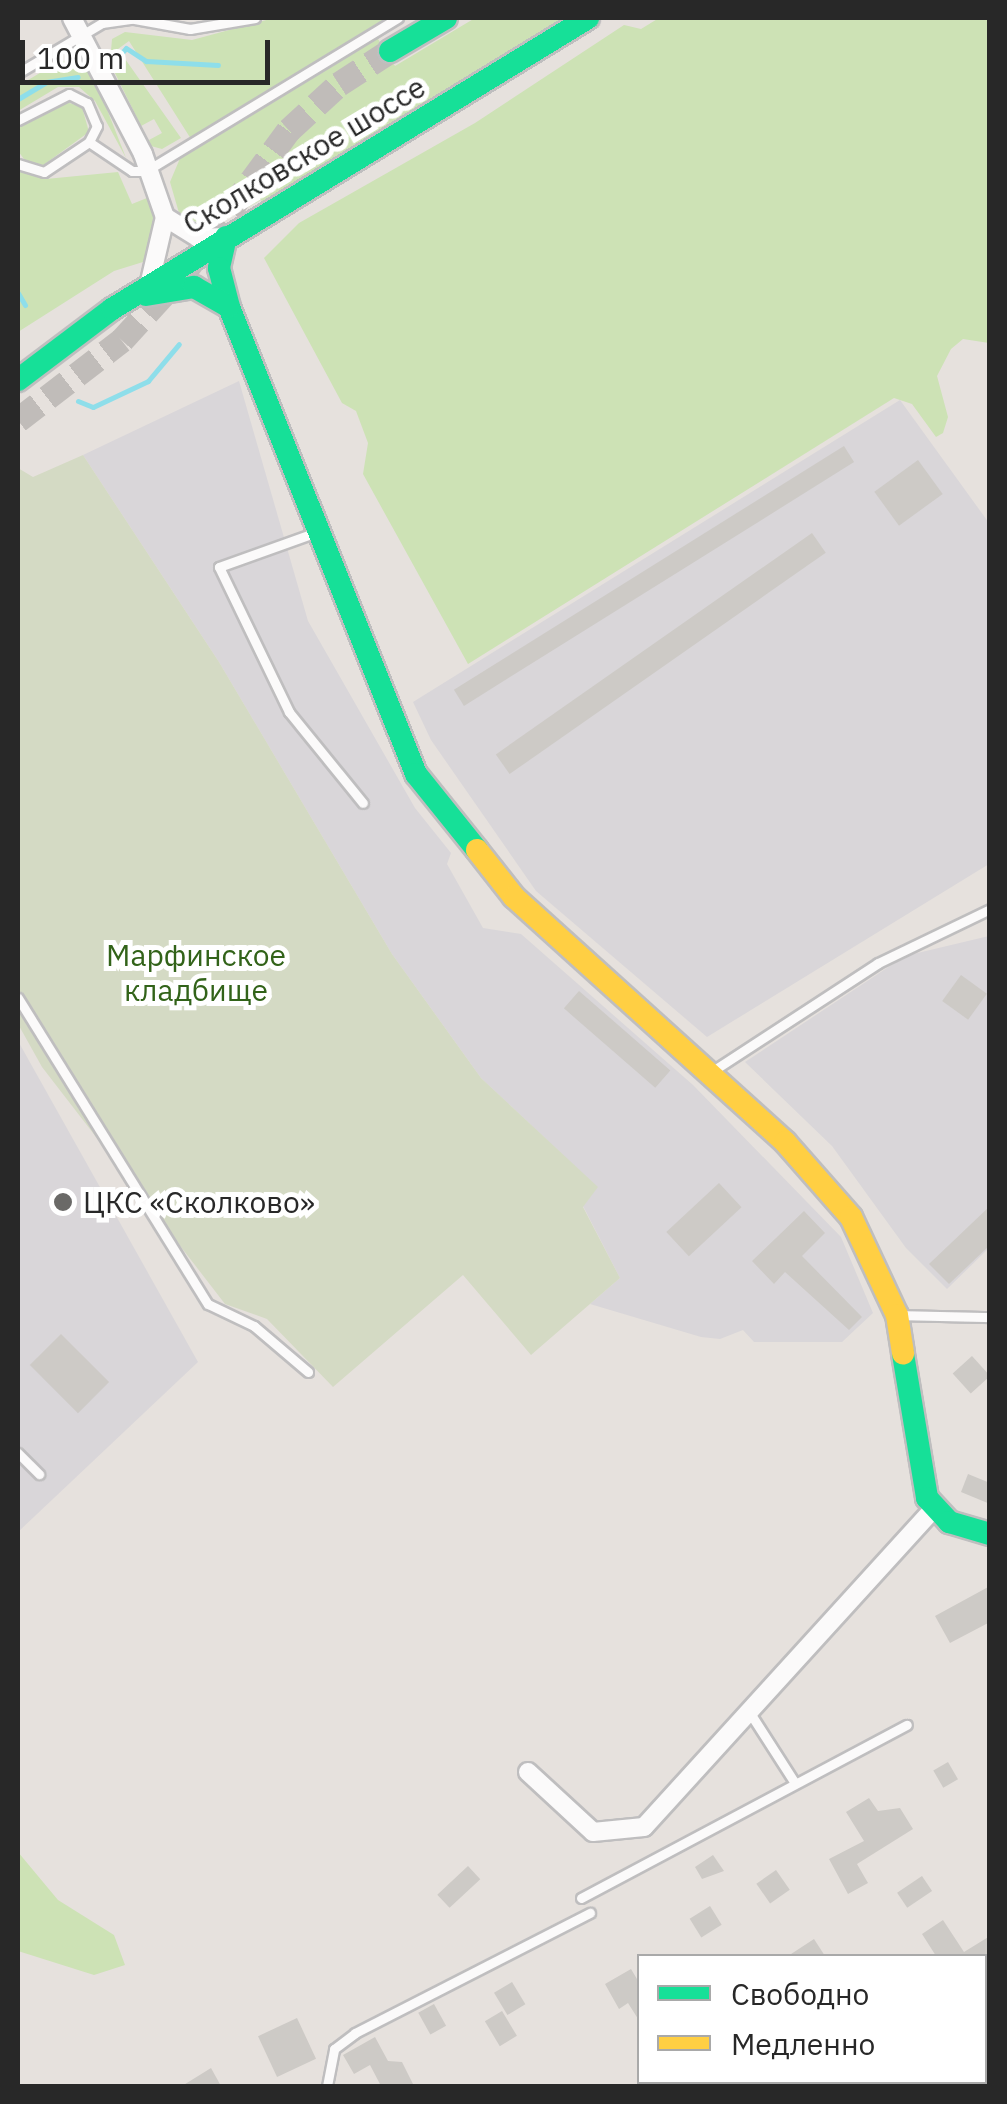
<!DOCTYPE html>
<meta charset="utf-8">
<style>
body{margin:0}
#map{position:relative;width:1007px;height:2104px;overflow:hidden;background:#e6e1dd;font-family:"IBM Plex Sans",sans-serif}
div>[style]{position:absolute}
.industrial>*{inset:0;background:#d9d6d9}
.green>*{inset:0;background:#cde2b5}
.cemetery>*{inset:0;background:#d4dac4}
.stream>*{height:5px;margin:-2.5px;padding:0 2.5px;transform-origin:2.5px;border-radius:2.5px;background:#8edeea}
.building>*{inset:0;background:#cdcac6;transform-origin:0 0}
.secondary-tunnel>*{height:25px;margin-top:-12.5px;transform-origin:0;background:repeating-linear-gradient(90deg,#c0bcb9 0 25px,transparent 0 37px)}
.roads{filter:drop-shadow(2px 0 #bfbebf) drop-shadow(-2px 0 #bfbebf) drop-shadow(0 2px #bfbebf) drop-shadow(0 -2px #bfbebf)}
.lane>*{height:9px;margin:-4.5px;padding:0 4.5px;transform-origin:4.5px;border-radius:4.5px;background:#fbfafa}
.street>*{height:18px;margin:-9px;padding:0 9px;transform-origin:9px;border-radius:9px;background:#fbfafa}
.fast>*{height:22px;margin:-11px;padding:0 11px;transform-origin:11px;border-radius:11px;background:#16e098}
.slow>*{height:22px;margin:-11px;padding:0 11px;transform-origin:11px;border-radius:11px;background:#ffcf43}
.dots>*{width:28px;height:28px;translate:-50% -50%;box-sizing:border-box;border:5px solid #fff;border-radius:50%}
span{translate:-50% -50%;white-space:nowrap;text-align:center;line-height:1.15;-webkit-text-stroke:10px #fff;paint-order:stroke}
.street-label{font-size:30px;color:#282828}
.park-label{font-size:30px;color:#326319}
.poi-label{font-size:30px;color:#282828}
.left{translate:0 -50%;text-align:left}
.frame{position:absolute;inset:0;border:20px solid #282828;pointer-events:none}
.legend{position:absolute;left:637px;top:1954px;width:350px;height:130px;box-sizing:border-box;background:#fff;border:2px solid #a9a9a9;margin:0;padding:12px 18px;list-style:none;font-size:30px;color:#282828}
.legend li{display:flex;align-items:center;gap:20px;height:50px}
.legend b{width:50px;border:2px solid #a9a9a9}
.scale{position:absolute;left:20px;top:40px;width:250px;height:45px;box-sizing:border-box;border:5px solid #282828;border-top:0;padding-left:12px;font-size:30px;line-height:35px;white-space:nowrap;color:#282828;-webkit-text-stroke:8px #fff;paint-order:stroke}
</style>
<div id="map">
<div class="industrial">
<div style="clip-path:polygon(239px 381px,308px 621px,415px 808px,451px 853px,447px 864px,483px 928px,521px 934px,693px 1085px,841px 1237px,873px 1313px,842px 1342px,754px 1342px,743px 1330px,720px 1339px,701px 1337px,590px 1304px,620px 1278px,583px 1206px,597px 1187px,481px 1078px,392px 954px,219px 662px,83px 455px)"></div>
<div style="clip-path:polygon(900px 400px,989px 523px,989px 864px,707px 1037px,536px 891px,431px 740px,413px 702px)"></div>
<div style="clip-path:polygon(989px 936px,989px 1248px,947px 1289px,906px 1248px,832px 1146px,745px 1062px,905px 956px)"></div>
<div style="clip-path:polygon(18px 1041px,198px 1362px,18px 1532px)"></div>
</div>
<div class="green">
<div style="clip-path:polygon(274px 18px,388px 18px,191px 139px,129px 41px,118px 49px,181px 138px,162px 149px,151px 146px,149px 140px,162px 133px,154px 119px,141px 126px,110px 63px,112px 39px,125px 32px,192px 40px)"></div>
<div style="clip-path:polygon(409px 18px,378px 39px,395px 66px,475px 18px,569px 18px,264px 204px,261px 200px,209px 229px,179px 213px,170px 182px,181px 156px)"></div>
<div style="clip-path:polygon(659px 18px,989px 18px,989px 343px,963px 339px,951px 349px,937px 376px,948px 417px,943px 433px,936px 437px,912px 404px,894px 398px,468px 664px,363px 474px,368px 443px,356px 411px,342px 403px,264px 258px,299px 223px,475px 123px,624px 25px,641px 29px)"></div>
<div style="clip-path:polygon(60px 61px,77px 62px,94px 76px,126px 158px,95px 101px,79px 87px,58px 87px,18px 111px,18px 86px)"></div>
<div style="clip-path:polygon(60px 100px,82px 107px,89px 132px,42px 166px,27px 163px,18px 151px,19px 127px)"></div>
<div style="clip-path:polygon(18px 171px,46px 179px,118px 172px,132px 204px,147px 198px,156px 223px,143px 262px,114px 271px,18px 332px)"></div>
<div style="clip-path:polygon(18px 1852px,58px 1900px,114px 1935px,125px 1965px,94px 1975px,18px 1951px)"></div>
</div>
<div class="cemetery">
<div style="clip-path:polygon(83px 455px,219px 662px,392px 954px,481px 1078px,598px 1187px,583px 1207px,620px 1278px,531px 1355px,463px 1275px,333px 1387px,267px 1319px,225px 1304px,42px 1067px,18px 1024px,18px 468px,33px 477px)"></div>
</div>
<div class="stream">
<div style="left:115px;top:60px;width:16px;rotate:-47deg"></div>
<div style="left:126px;top:48px;width:24px;rotate:33deg"></div>
<div style="left:146px;top:61px;width:72px;rotate:3.2deg"></div>
<div style="left:18px;top:99px;width:33px;rotate:-31deg"></div>
<div style="left:46px;top:82px;width:32px;rotate:-9deg"></div>
<div style="left:18px;top:293px;width:14px;rotate:60deg"></div>
<div style="left:78px;top:401px;width:16px;rotate:22deg"></div>
<div style="left:93px;top:407px;width:61px;rotate:-25.3deg"></div>
<div style="left:148px;top:381px;width:48px;rotate:-50deg"></div>
</div>
<div class="building">
<div style="left:844px;top:446px;width:19px;height:460px;rotate:58deg"></div>
<div style="left:918px;top:460px;width:42px;height:54px;rotate:54deg"></div>
<div style="left:812px;top:533px;width:24px;height:386px;rotate:55deg"></div>
<div style="left:961px;top:975px;width:32px;height:32px;rotate:36deg"></div>
<div style="left:579px;top:991px;width:121px;height:23px;rotate:41deg"></div>
<div style="left:719px;top:1183px;width:33px;height:72px;rotate:47deg"></div>
<div style="clip-path:polygon(990px 1206px,990px 1245px,949px 1284px,929px 1264px)"></div>
<div style="clip-path:polygon(804px 1211px,825px 1233px,802px 1256px,862px 1317px,849px 1330px,785px 1272px,774px 1284px,752px 1261px)"></div>
<div style="left:61px;top:1334px;width:68px;height:44px;rotate:45deg"></div>
<div style="left:972px;top:1356px;width:27px;height:26px;rotate:48deg"></div>
<div style="clip-path:polygon(968px 1474px,990px 1483px,990px 1504px,961px 1492px)"></div>
<div style="clip-path:polygon(990px 1586px,990px 1622px,950px 1643px,935px 1616px)"></div>
<div style="left:948px;top:1762px;width:20px;height:17px;rotate:60deg"></div>
<div style="clip-path:polygon(869px 1798px,878px 1811px,900px 1808px,913px 1829px,857px 1864px,868px 1883px,848px 1894px,829px 1859px,864px 1841px,846px 1812px)"></div>
<div style="clip-path:polygon(713px 1855px,724px 1871px,702px 1879px,695px 1867px)"></div>
<div style="left:468px;top:1866px;width:18px;height:42px;rotate:47deg"></div>
<div style="left:776px;top:1870px;width:24px;height:24px;rotate:55deg"></div>
<div style="left:922px;top:1876px;width:18px;height:30px;rotate:56deg"></div>
<div style="left:710px;top:1906px;width:22px;height:24px;rotate:58deg"></div>
<div style="clip-path:polygon(943px 1920px,964px 1952px,990px 1936px,990px 1956px,936px 1956px,922px 1934px)"></div>
<div style="clip-path:polygon(814px 1939px,825px 1956px,788px 1956px)"></div>
<div style="clip-path:polygon(631px 1969px,640px 1984px,640px 2022px,628px 2003px,619px 2009px,605px 1984px)"></div>
<div style="left:512px;top:1982px;width:26px;height:21px;rotate:59deg"></div>
<div style="left:434px;top:2004px;width:25px;height:18px;rotate:61deg"></div>
<div style="left:502px;top:2011px;width:29px;height:20px;rotate:59deg"></div>
<div style="left:297px;top:2018px;width:45px;height:43px;rotate:65deg"></div>
<div style="clip-path:polygon(375px 2037px,388px 2061px,402px 2062px,414px 2086px,381px 2086px,370px 2065px,354px 2074px,343px 2055px)"></div>
<div style="clip-path:polygon(211px 2068px,221px 2086px,182px 2086px)"></div>
</div>
<div class="secondary-tunnel">
<div style="left:18px;top:420px;width:131px;rotate:-37.6deg"></div>
<div style="left:122px;top:340px;width:95px;rotate:-47.6deg"></div>
<div style="left:186px;top:270px;width:174px;rotate:-53.7deg"></div>
<div style="left:289px;top:130px;width:68px;rotate:-42.6deg"></div>
<div style="left:339px;top:84px;width:61px;rotate:-32.9deg"></div>
</div>
<div class="roads">
<div class="lane">
<div style="left:129px;top:18px;width:62px;rotate:10.2deg"></div>
<div style="left:190px;top:29px;width:66px;rotate:-9.6deg"></div>
<div style="left:18px;top:73px;width:98px;rotate:-30.8deg"></div>
<div style="left:102px;top:23px;width:30px;rotate:-8deg"></div>
<div style="left:18px;top:120px;width:57px;rotate:-27deg"></div>
<div style="left:69px;top:94px;width:20px;rotate:27deg"></div>
<div style="left:87px;top:103px;width:25px;rotate:67deg"></div>
<div style="left:97px;top:126px;width:18px;rotate:117deg"></div>
<div style="left:89px;top:142px;width:54px;rotate:146.3deg"></div>
<div style="left:44px;top:172px;width:27px;rotate:-163deg"></div>
<div style="left:89px;top:142px;width:52px;rotate:34deg"></div>
<div style="left:132px;top:171px;width:14px"></div>
<div style="left:146px;top:171px;width:295px;rotate:-31.3deg"></div>
<div style="left:314px;top:533px;width:101px;rotate:160.3deg"></div>
<div style="left:219px;top:567px;width:161px;rotate:64.2deg"></div>
<div style="left:289px;top:712px;width:117px;rotate:50.9deg"></div>
<div style="left:18px;top:998px;width:360px;rotate:58.2deg"></div>
<div style="left:208px;top:1304px;width:51px;rotate:25.6deg"></div>
<div style="left:254px;top:1326px;width:71px;rotate:40.4deg"></div>
<div style="left:711px;top:1072px;width:199px;rotate:-33.1deg"></div>
<div style="left:878px;top:963px;width:124px;rotate:-25.7deg"></div>
<div style="left:900px;top:1315px;width:90px;rotate:1.3deg"></div>
<div style="left:18px;top:1453px;width:30px;rotate:45deg"></div>
<div style="left:750px;top:1713px;width:83px;rotate:57.3deg"></div>
<div style="left:581px;top:1898px;width:369px;rotate:-28deg"></div>
<div style="left:327px;top:2086px;width:38px;rotate:-79deg"></div>
<div style="left:334px;top:2049px;width:26px;rotate:-37deg"></div>
<div style="left:355px;top:2033px;width:264px;rotate:-27.1deg"></div>
</div>
<div class="street">
<div style="left:72px;top:18px;width:153px;rotate:62.4deg"></div>
<div style="left:143px;top:154px;width:67px;rotate:70.8deg"></div>
<div style="left:165px;top:217px;width:71px;rotate:103.1deg"></div>
<div style="left:165px;top:217px;width:39px;rotate:32deg"></div>
<div style="left:198px;top:238px;width:28px;rotate:-2deg"></div>
<div style="left:528px;top:1772px;width:88px;rotate:42.7deg"></div>
<div style="left:593px;top:1832px;width:51px;rotate:-5.6deg"></div>
<div style="left:644px;top:1827px;width:428px;rotate:-47.7deg"></div>
</div>
<div class="fast">
<div style="left:390px;top:51px;width:65px;rotate:-30.5deg"></div>
<div style="left:226px;top:237px;width:32px;rotate:103deg"></div>
<div style="left:219px;top:268px;width:40px;rotate:75.6deg"></div>
<div style="left:229px;top:307px;width:503px;rotate:68.18deg"></div>
<div style="left:416px;top:774px;width:97px;rotate:51.2deg"></div>
<div style="left:146px;top:295px;width:49px;rotate:-9.5deg"></div>
<div style="left:194px;top:287px;width:40px;rotate:29.7deg"></div>
<div style="left:18px;top:380px;width:118px;rotate:-37.1deg"></div>
<div style="left:112px;top:309px;width:558px;rotate:-31.44deg"></div>
<div style="left:903px;top:1354px;width:146px;rotate:80.5deg"></div>
<div style="left:927px;top:1498px;width:33px;rotate:47deg"></div>
<div style="left:949px;top:1522px;width:43px;rotate:16.3deg"></div>
<div style="left:984px;top:2027px;width:7px;rotate:-34deg"></div>
<div style="left:894px;top:2086px;width:8px;rotate:-30deg"></div>
</div>
<div class="slow">
<div style="left:477px;top:850px;width:60px;rotate:51.8deg"></div>
<div style="left:514px;top:897px;width:365px;rotate:42.1deg"></div>
<div style="left:785px;top:1142px;width:100px;rotate:48.7deg"></div>
<div style="left:851px;top:1217px;width:108px;rotate:64.9deg"></div>
<div style="left:897px;top:1315px;width:39px;rotate:81deg"></div>
</div>
</div>
<div class="dots">
<div style="left:63px;top:1202px;background:#6a6967"></div>
</div>
<div class="street-label">
<span style="left:304px;top:155px;rotate:-31deg">Сколковское шоссе</span>
</div>
<div class="park-label">
<span style="left:196px;top:972px">Марфинское<br>кладбище</span>
</div>
<div class="poi-label">
<span class="left" style="left:83px;top:1202px">ЦКС «Сколково»</span>
</div>
<div class="frame"></div>
<ul class="legend">
<li><b style="height:12px;background:#16e098"></b>Свободно</li>
<li><b style="height:12px;background:#ffcf43"></b>Медленно</li>
</ul>
<div class="scale">100 m</div>
</div>
